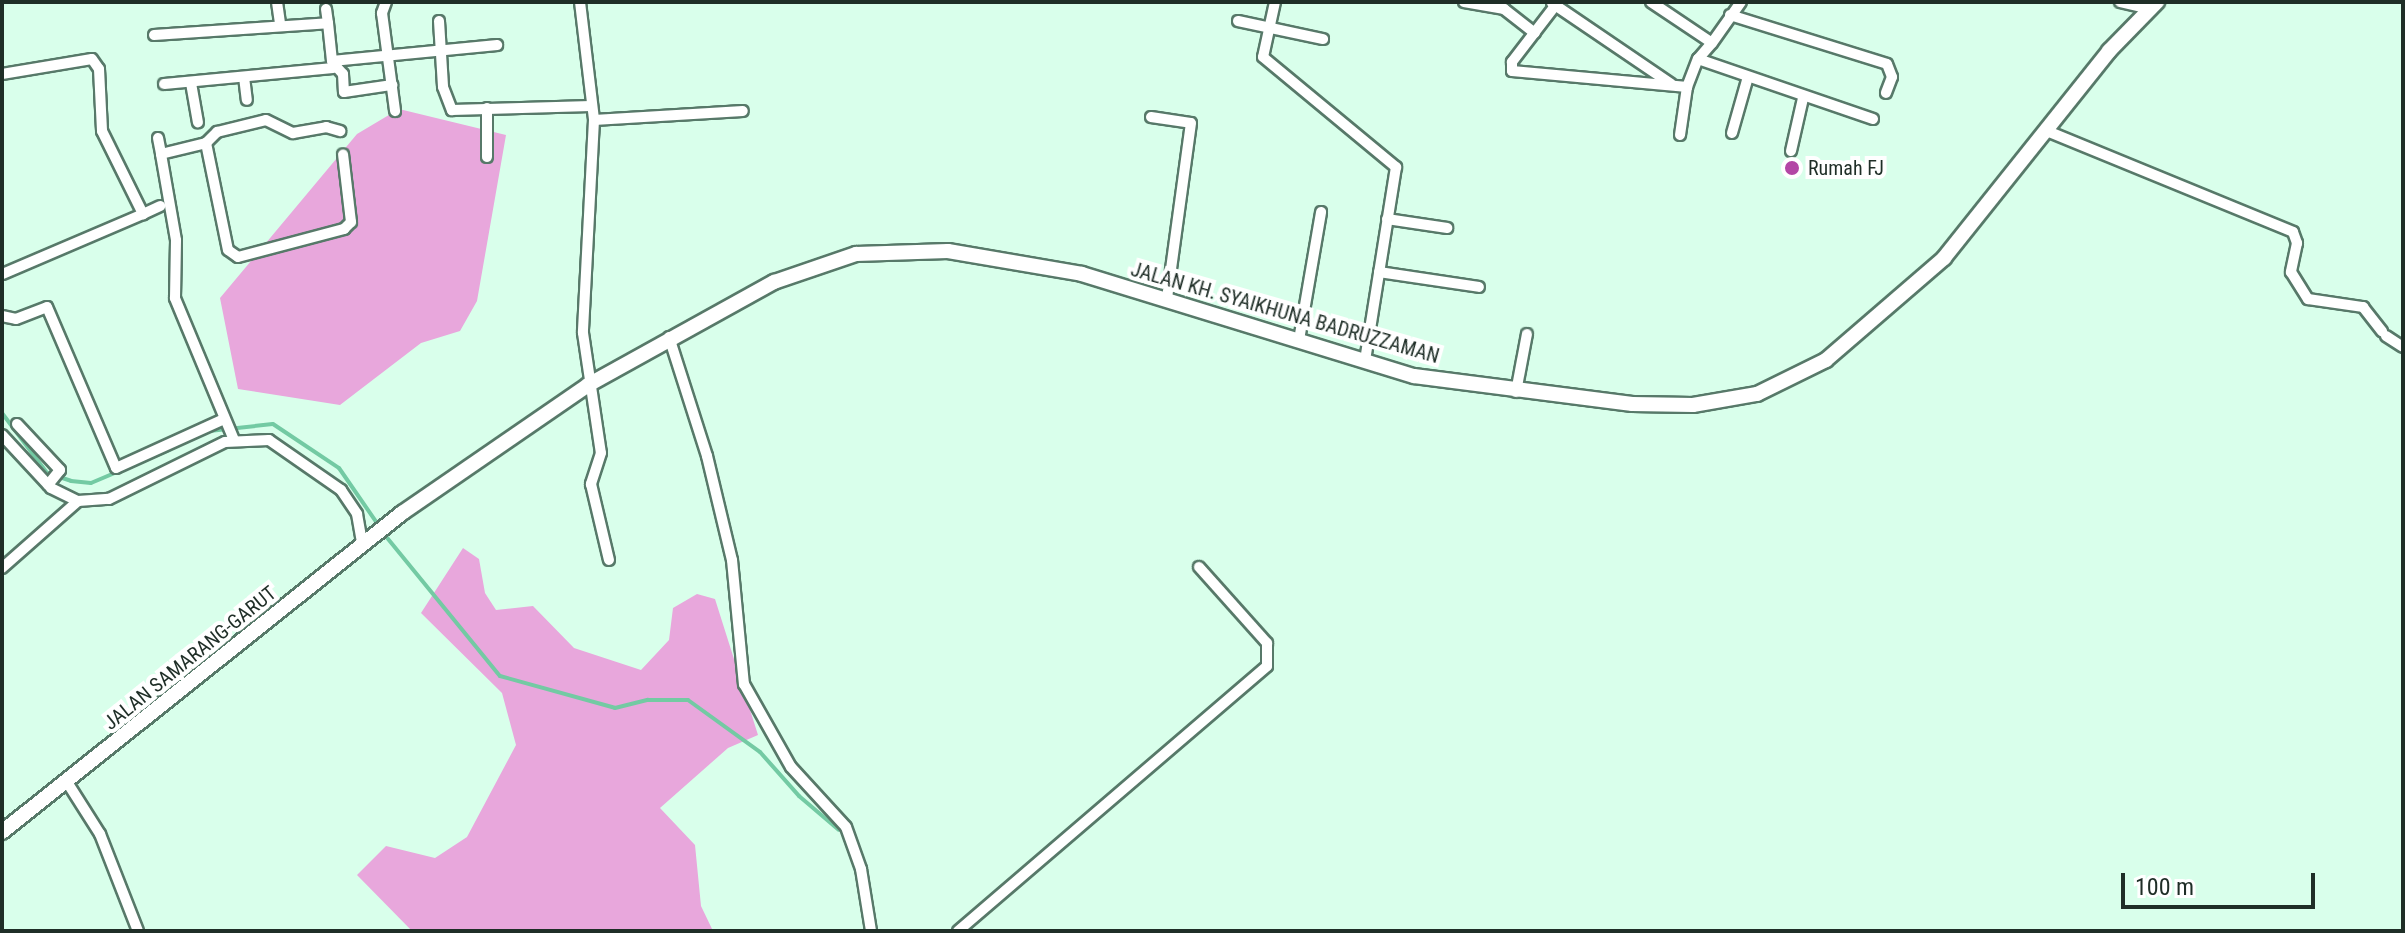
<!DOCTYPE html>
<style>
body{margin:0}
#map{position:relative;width:2405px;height:933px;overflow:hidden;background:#d9ffeb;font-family:"Roboto Condensed",sans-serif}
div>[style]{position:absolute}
.forest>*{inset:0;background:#e8a7dc}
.stream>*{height:4px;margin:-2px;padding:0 2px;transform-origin:2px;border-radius:2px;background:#73caa3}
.roads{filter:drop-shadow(2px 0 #577969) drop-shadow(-2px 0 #577969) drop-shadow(0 2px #577969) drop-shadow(0 -2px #577969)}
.street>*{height:10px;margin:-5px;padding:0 5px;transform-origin:5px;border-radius:5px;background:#fff}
.secondary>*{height:14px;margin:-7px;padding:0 7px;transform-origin:7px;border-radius:7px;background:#fff}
.dots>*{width:22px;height:22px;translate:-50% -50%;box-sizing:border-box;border:4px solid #fff;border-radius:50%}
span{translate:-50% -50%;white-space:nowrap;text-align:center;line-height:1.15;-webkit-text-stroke:8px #fff;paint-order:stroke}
.poi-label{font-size:20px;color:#1f2e27}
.left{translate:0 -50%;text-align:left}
.street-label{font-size:20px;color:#1f2e27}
.frame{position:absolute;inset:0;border:4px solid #1f2e27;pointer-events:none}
.scale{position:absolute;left:2121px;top:873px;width:194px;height:36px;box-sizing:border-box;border:4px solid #1f2e27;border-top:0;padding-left:10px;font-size:24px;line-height:28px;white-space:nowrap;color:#1f2e27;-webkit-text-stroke:6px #fff;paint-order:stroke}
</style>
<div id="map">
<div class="forest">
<div style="clip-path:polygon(399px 109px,506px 135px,477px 301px,460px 331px,421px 343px,340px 405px,238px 389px,220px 298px,357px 134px)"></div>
<div style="clip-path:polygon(463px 548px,479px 559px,485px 593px,496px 610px,533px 606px,574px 648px,641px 670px,669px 640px,673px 608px,697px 594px,715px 599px,758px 735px,728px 748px,660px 808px,695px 845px,701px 906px,713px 931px,412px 931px,357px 875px,386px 846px,435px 858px,467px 837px,516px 745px,502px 693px,421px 613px)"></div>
</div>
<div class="stream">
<div style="left:2px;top:413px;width:75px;rotate:53.1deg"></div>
<div style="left:47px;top:473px;width:25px;rotate:18deg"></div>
<div style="left:71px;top:481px;width:20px;rotate:6deg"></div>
<div style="left:91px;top:483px;width:85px;rotate:-22.9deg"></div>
<div style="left:209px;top:431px;width:64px;rotate:-6.2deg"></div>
<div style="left:273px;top:424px;width:79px;rotate:33.7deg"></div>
<div style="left:339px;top:468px;width:70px;rotate:55.4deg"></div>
<div style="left:384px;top:534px;width:183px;rotate:50.8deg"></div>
<div style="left:500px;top:676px;width:119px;rotate:15.5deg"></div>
<div style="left:615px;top:708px;width:34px;rotate:-14deg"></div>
<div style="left:648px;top:700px;width:40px"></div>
<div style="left:688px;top:700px;width:89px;rotate:35.8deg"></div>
<div style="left:760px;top:752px;width:59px;rotate:48.4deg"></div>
<div style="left:799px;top:796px;width:52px;rotate:40.4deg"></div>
</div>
<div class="roads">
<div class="street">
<div style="left:277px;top:2px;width:21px;rotate:82deg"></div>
<div style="left:386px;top:2px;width:12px;rotate:110deg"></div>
<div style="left:382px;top:13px;width:99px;rotate:82.4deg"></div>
<div style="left:580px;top:2px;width:119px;rotate:83.2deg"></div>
<div style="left:594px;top:120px;width:213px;rotate:93deg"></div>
<div style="left:583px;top:333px;width:121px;rotate:81.5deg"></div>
<div style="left:601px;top:453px;width:33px;rotate:108deg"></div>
<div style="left:591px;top:484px;width:78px;rotate:76.7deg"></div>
<div style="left:1275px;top:2px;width:56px;rotate:102.3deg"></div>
<div style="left:1263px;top:57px;width:173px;rotate:39.6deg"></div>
<div style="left:1396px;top:167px;width:196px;rotate:99.1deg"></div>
<div style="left:1464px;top:2px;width:41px;rotate:9.9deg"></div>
<div style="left:1504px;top:9px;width:39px;rotate:38deg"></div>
<div style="left:1558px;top:2px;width:76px;rotate:127.5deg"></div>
<div style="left:1512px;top:62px;width:9px;rotate:90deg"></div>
<div style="left:1512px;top:71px;width:176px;rotate:5.2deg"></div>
<div style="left:1687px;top:87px;width:30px;rotate:-69deg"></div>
<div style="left:1698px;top:59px;width:21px;rotate:-49deg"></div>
<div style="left:1651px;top:2px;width:73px;rotate:33.9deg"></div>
<div style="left:1712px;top:43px;width:50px;rotate:-54.7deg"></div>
<div style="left:2120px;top:2px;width:32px;rotate:13deg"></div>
<div style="left:1552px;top:3px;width:144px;rotate:34.2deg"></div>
<div style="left:326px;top:9px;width:14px;rotate:82deg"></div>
<div style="left:1730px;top:15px;width:164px;rotate:17.3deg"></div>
<div style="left:1887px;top:64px;width:14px;rotate:69deg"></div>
<div style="left:1892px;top:77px;width:17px;rotate:111deg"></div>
<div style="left:439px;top:21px;width:66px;rotate:86.5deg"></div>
<div style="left:443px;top:87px;width:25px;rotate:69deg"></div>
<div style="left:452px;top:110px;width:139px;rotate:-1.6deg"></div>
<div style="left:1238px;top:21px;width:87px;rotate:12deg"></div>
<div style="left:154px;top:35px;width:174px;rotate:-3.9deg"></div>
<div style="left:328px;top:23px;width:38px;rotate:84deg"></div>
<div style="left:332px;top:61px;width:166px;rotate:-5.5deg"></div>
<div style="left:1698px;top:59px;width:185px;rotate:18.9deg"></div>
<div style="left:333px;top:63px;width:15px;rotate:48deg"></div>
<div style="left:343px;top:74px;width:18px;rotate:87deg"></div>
<div style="left:344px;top:92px;width:49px;rotate:-8.3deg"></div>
<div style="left:2px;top:74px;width:91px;rotate:-9.5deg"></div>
<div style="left:92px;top:59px;width:12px;rotate:55deg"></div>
<div style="left:99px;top:69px;width:62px;rotate:87.2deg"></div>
<div style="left:102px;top:131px;width:93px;rotate:63.7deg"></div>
<div style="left:143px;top:214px;width:153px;rotate:156.9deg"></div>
<div style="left:244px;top:77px;width:23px;rotate:83deg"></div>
<div style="left:191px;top:83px;width:40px;rotate:80deg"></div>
<div style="left:164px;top:84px;width:170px;rotate:-5.4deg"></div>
<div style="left:1151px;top:117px;width:40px;rotate:8.5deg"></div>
<div style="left:1191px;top:123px;width:178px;rotate:97.8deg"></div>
<div style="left:594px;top:120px;width:149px;rotate:-3.5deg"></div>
<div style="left:2047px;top:131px;width:266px;rotate:22.3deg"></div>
<div style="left:2293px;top:232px;width:12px;rotate:70deg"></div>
<div style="left:2297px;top:243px;width:30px;rotate:102deg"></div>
<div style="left:2291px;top:272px;width:32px;rotate:58deg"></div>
<div style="left:2308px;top:299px;width:56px;rotate:8.3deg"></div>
<div style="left:2363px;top:307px;width:31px;rotate:52deg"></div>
<div style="left:1732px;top:133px;width:58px;rotate:-74.1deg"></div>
<div style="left:1680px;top:135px;width:49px;rotate:-81.7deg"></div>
<div style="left:158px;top:138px;width:16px;rotate:79deg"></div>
<div style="left:206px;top:143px;width:109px;rotate:78.4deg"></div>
<div style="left:228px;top:250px;width:12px;rotate:35deg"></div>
<div style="left:238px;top:257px;width:110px;rotate:-14.8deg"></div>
<div style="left:344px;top:229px;width:10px;rotate:-45deg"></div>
<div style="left:351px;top:222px;width:68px;rotate:-96.7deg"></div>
<div style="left:1791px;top:151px;width:54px;rotate:-77.2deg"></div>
<div style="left:487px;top:157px;width:49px;rotate:-90deg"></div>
<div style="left:143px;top:214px;width:19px;rotate:-25deg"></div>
<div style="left:1387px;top:219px;width:61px;rotate:8.5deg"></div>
<div style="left:1379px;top:272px;width:101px;rotate:8.5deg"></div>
<div style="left:2px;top:316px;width:14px;rotate:12deg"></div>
<div style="left:16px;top:319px;width:33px;rotate:-21deg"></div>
<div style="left:47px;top:307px;width:175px;rotate:66.8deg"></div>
<div style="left:116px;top:468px;width:116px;rotate:-24.4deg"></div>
<div style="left:2386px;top:336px;width:20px;rotate:33deg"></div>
<div style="left:669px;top:337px;width:125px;rotate:72.3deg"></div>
<div style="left:707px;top:456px;width:107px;rotate:76.5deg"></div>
<div style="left:732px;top:560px;width:125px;rotate:84.5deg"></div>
<div style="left:744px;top:684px;width:95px;rotate:60.5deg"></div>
<div style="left:791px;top:767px;width:81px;rotate:47.5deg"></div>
<div style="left:846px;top:827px;width:45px;rotate:70.3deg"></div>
<div style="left:861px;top:869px;width:63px;rotate:80.8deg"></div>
<div style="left:1299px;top:340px;width:130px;rotate:-80.2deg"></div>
<div style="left:1516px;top:392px;width:59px;rotate:-79.3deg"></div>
<div style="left:17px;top:424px;width:63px;rotate:46.9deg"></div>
<div style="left:60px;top:470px;width:19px;rotate:129deg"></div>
<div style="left:2px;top:435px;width:72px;rotate:47.2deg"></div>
<div style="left:51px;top:488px;width:30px;rotate:26deg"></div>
<div style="left:78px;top:501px;width:31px;rotate:-4deg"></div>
<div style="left:109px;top:499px;width:129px;rotate:-26.2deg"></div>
<div style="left:225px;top:442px;width:44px;rotate:-2.6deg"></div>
<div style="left:269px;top:440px;width:88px;rotate:34.8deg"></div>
<div style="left:341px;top:490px;width:29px;rotate:56deg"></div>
<div style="left:357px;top:514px;width:28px;rotate:80deg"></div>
<div style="left:234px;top:440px;width:154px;rotate:-112.6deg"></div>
<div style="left:175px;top:298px;width:58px;rotate:-89deg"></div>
<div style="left:176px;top:240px;width:87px;rotate:-99.9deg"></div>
<div style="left:161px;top:154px;width:46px;rotate:-13.7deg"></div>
<div style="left:206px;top:143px;width:16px;rotate:-45deg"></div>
<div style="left:217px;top:132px;width:50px;rotate:-13.8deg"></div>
<div style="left:266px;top:120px;width:30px;rotate:26deg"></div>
<div style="left:293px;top:133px;width:34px;rotate:-10deg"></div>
<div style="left:326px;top:127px;width:15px;rotate:16deg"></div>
<div style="left:2px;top:568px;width:101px;rotate:-41.4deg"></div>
<div style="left:67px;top:782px;width:62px;rotate:57.6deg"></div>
<div style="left:100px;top:834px;width:104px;rotate:68.6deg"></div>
<div style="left:958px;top:931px;width:407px;rotate:-40.6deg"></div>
<div style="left:1267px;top:666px;width:23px;rotate:-90deg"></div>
<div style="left:1267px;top:643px;width:102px;rotate:-131.8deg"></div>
</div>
<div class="secondary">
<div style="left:2px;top:832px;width:512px;rotate:-38.57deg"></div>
<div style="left:402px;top:513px;width:226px;rotate:-34.5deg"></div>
<div style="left:588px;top:385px;width:213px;rotate:-29deg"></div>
<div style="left:774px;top:282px;width:87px;rotate:-18.9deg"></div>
<div style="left:856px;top:254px;width:92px;rotate:-1.9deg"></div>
<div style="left:948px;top:251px;width:136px;rotate:9.7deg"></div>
<div style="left:1082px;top:274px;width:347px;rotate:17.1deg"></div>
<div style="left:1414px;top:376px;width:220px;rotate:7.3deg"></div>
<div style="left:1632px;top:404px;width:61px;rotate:0.9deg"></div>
<div style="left:1693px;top:405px;width:65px;rotate:-9.8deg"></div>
<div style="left:1757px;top:394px;width:77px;rotate:-26.2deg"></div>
<div style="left:1826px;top:360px;width:156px;rotate:-40.8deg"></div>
<div style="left:1944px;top:258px;width:265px;rotate:-51.4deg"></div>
<div style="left:2109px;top:51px;width:69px;rotate:-45.6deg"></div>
</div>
</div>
<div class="dots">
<div style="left:1792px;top:168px;background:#b346a5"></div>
</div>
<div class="poi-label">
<span class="left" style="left:1808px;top:168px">Rumah FJ</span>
</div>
<div class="street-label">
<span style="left:1285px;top:313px;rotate:16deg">JALAN KH. SYAIKHUNA BADRUZZAMAN</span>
<span style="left:190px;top:658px;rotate:-39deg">JALAN SAMARANG-GARUT</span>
</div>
<div class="frame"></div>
<div class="scale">100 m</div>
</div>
